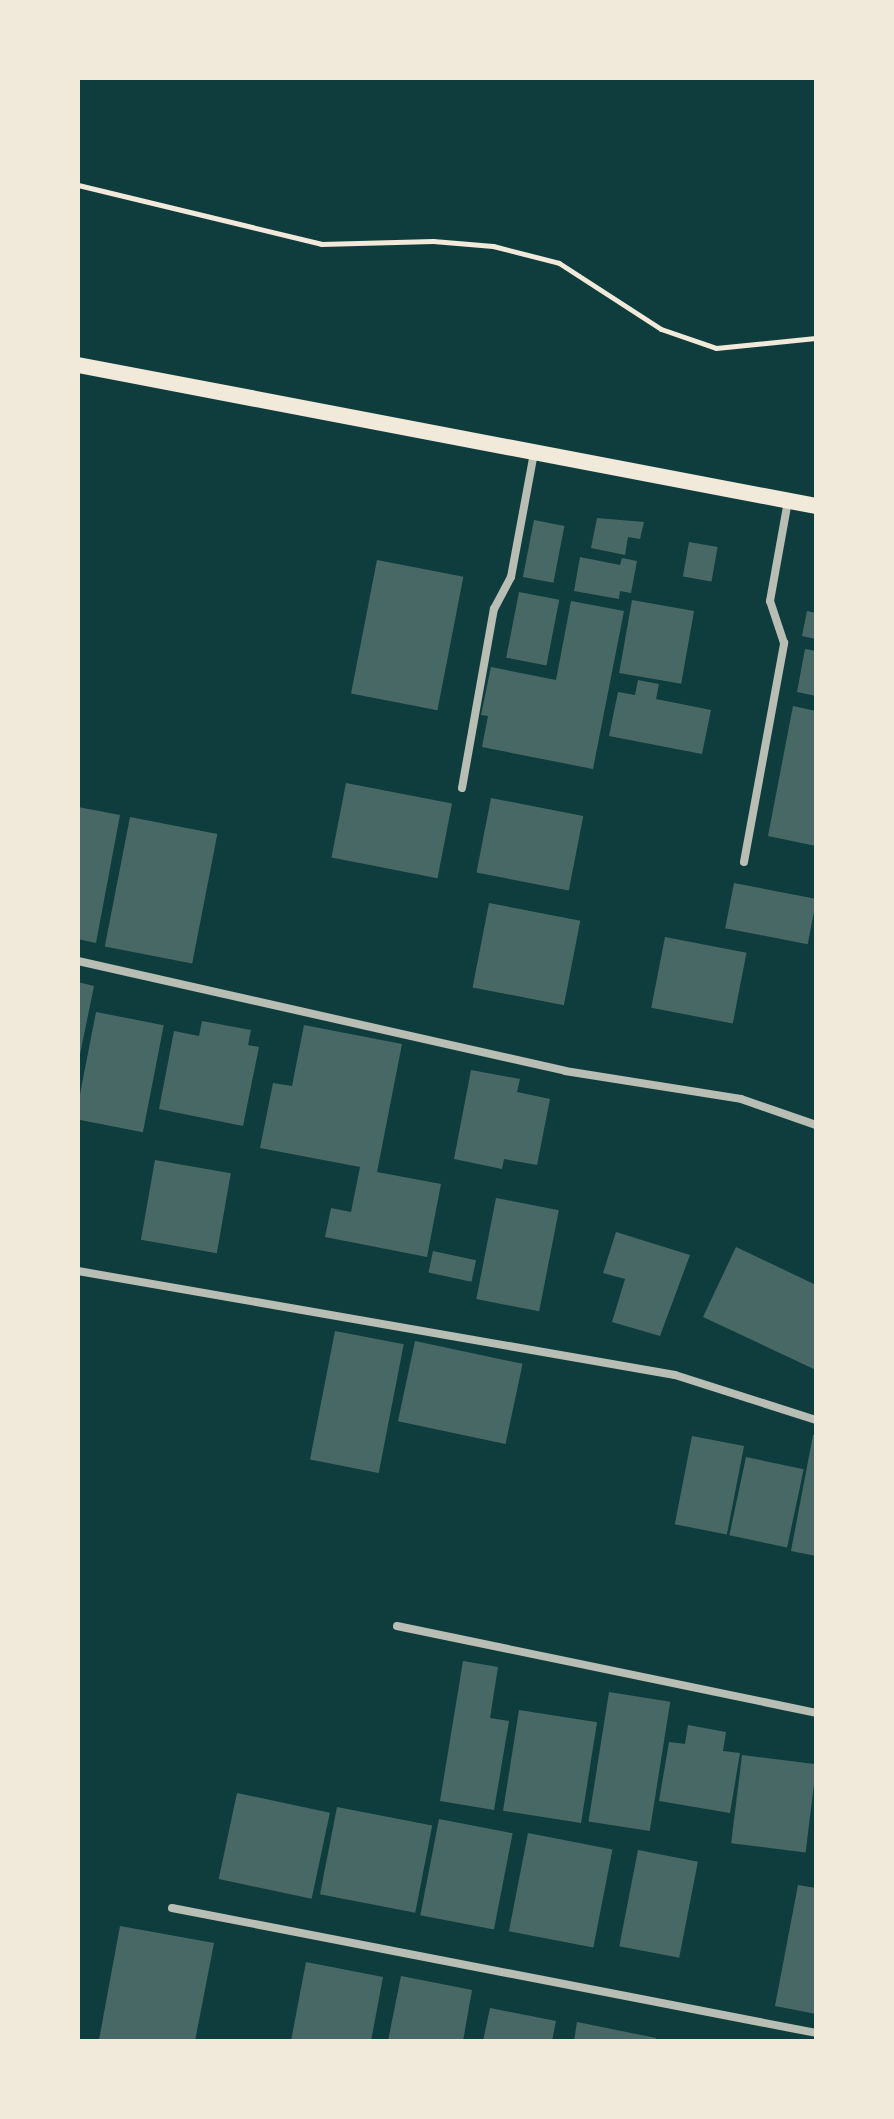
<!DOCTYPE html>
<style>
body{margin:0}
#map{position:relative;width:894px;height:2119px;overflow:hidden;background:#0f3d3e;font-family:Literata,serif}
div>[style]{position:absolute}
.building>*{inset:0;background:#486865;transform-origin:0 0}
.path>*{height:5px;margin:-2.5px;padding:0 2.5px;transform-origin:2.5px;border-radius:2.5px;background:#f1e9da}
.minor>*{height:8px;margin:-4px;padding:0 4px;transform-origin:4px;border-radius:4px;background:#b8beb3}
.secondary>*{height:16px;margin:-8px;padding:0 8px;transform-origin:8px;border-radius:8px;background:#f1e9da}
span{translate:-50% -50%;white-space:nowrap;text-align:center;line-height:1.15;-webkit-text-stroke:6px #f1e9da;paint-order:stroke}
.frame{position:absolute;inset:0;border:80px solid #f1e9da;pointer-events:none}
</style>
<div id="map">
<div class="building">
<div style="clip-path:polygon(597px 518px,644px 522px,640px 539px,628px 537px,625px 555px,591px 548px)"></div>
<div style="left:534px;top:520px;width:31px;height:58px;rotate:11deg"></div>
<div style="left:689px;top:542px;width:29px;height:35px;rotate:10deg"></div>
<div style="clip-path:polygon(580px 557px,620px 565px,622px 558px,637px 561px,631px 593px,620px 591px,619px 599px,574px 591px)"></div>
<div style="left:377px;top:560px;width:88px;height:136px;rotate:11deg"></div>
<div style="left:519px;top:592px;width:41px;height:67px;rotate:11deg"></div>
<div style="left:632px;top:600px;width:63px;height:74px;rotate:10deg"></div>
<div style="clip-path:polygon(571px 601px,624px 611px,593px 769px,482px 747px,488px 716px,481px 715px,491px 667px,556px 680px)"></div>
<div style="clip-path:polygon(807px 611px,816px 613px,816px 639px,802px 636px)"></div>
<div style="clip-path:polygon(805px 649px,816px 651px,816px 696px,797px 692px)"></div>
<div style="clip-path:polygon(638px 680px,659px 684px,656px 699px,711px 710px,702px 754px,609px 736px,618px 692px,635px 695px)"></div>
<div style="clip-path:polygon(793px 706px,816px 711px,816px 846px,768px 836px)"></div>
<div style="left:346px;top:783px;width:108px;height:76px;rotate:11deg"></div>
<div style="left:491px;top:798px;width:94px;height:76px;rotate:11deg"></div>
<div style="clip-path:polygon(78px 807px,120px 815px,96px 943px,78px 939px)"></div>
<div style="left:130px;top:817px;width:89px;height:132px;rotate:11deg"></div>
<div style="left:734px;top:883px;width:84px;height:46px;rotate:11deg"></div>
<div style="left:489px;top:903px;width:93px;height:86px;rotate:11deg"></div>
<div style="left:665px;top:937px;width:83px;height:72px;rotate:11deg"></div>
<div style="clip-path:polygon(78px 982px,94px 986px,79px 1059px,78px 1059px)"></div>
<div style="left:96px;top:1012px;width:69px;height:109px;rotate:11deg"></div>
<div style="clip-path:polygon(202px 1021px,251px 1030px,248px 1045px,259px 1047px,243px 1126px,159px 1109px,174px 1031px,199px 1036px)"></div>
<div style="clip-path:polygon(304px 1025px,402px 1044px,377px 1172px,441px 1184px,427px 1257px,325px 1237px,331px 1208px,351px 1212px,360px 1167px,260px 1148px,273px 1083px,292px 1086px)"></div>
<div style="clip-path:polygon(471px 1070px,520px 1079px,517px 1092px,550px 1099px,537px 1165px,504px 1159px,502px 1169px,454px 1159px)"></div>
<div style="left:155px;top:1160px;width:77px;height:81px;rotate:10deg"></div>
<div style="left:496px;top:1198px;width:64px;height:103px;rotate:11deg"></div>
<div style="clip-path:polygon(616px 1232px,690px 1255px,660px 1336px,612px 1322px,625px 1279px,603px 1273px)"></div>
<div style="clip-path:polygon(736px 1247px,816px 1285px,816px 1370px,703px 1317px)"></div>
<div style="left:433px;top:1251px;width:44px;height:22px;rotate:12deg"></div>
<div style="left:335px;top:1331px;width:70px;height:131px;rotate:11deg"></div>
<div style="left:415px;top:1341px;width:110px;height:82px;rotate:12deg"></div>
<div style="clip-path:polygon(813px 1435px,816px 1435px,816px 1556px,791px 1551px)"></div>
<div style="left:692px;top:1436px;width:53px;height:90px;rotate:11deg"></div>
<div style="left:746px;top:1457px;width:59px;height:80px;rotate:12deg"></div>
<div style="clip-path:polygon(463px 1661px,498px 1667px,490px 1718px,509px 1721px,494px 1810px,440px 1801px)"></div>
<div style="left:609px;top:1692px;width:62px;height:131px;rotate:9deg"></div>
<div style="left:519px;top:1710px;width:79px;height:102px;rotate:9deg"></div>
<div style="clip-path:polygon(688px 1725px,726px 1732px,723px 1751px,740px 1753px,730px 1813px,659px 1801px,669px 1742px,685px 1744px)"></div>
<div style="left:742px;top:1755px;width:75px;height:89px;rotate:7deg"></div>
<div style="left:237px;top:1793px;width:95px;height:88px;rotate:12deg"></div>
<div style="left:337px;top:1807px;width:97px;height:89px;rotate:11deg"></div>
<div style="left:439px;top:1819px;width:75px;height:98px;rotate:11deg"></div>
<div style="left:528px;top:1833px;width:86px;height:100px;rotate:11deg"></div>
<div style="left:638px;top:1850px;width:61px;height:98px;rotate:11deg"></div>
<div style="clip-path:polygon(798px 1885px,816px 1888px,816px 2014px,775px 2006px)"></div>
<div style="clip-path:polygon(120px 1926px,214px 1943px,195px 2041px,99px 2040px)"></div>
<div style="clip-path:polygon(306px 1962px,383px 1977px,371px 2041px,291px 2041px)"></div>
<div style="clip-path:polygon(401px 1976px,472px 1990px,463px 2041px,388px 2041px)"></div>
<div style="clip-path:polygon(490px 2008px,556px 2021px,552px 2041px,483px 2041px)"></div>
<div style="clip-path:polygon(577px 2022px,656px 2038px,655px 2041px,574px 2041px)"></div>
</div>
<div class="path">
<div style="left:78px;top:185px;width:250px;rotate:13.6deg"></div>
<div style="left:321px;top:244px;width:112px;rotate:-1.5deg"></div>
<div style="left:433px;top:241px;width:60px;rotate:4.8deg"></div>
<div style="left:493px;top:246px;width:68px;rotate:14.4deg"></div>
<div style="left:559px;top:263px;width:121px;rotate:32.9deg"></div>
<div style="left:661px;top:329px;width:58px;rotate:19.1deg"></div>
<div style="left:716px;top:348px;width:100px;rotate:-5.7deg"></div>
</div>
<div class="minor">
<div style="left:462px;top:788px;width:182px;rotate:-79.9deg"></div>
<div style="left:494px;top:609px;width:36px;rotate:-62deg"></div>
<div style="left:511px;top:577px;width:126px;rotate:-79.5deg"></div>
<div style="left:744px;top:862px;width:223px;rotate:-79.6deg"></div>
<div style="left:784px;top:643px;width:44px;rotate:-108.4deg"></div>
<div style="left:770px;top:601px;width:102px;rotate:-79.8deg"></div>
<div style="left:78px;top:961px;width:499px;rotate:12.7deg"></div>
<div style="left:565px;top:1071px;width:178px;rotate:9deg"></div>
<div style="left:741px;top:1099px;width:79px;rotate:19.1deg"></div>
<div style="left:78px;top:1271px;width:606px;rotate:9.88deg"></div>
<div style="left:675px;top:1375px;width:148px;rotate:17.7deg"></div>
<div style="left:397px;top:1626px;width:428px;rotate:11.7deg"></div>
<div style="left:172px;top:1908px;width:656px;rotate:10.98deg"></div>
</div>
<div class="secondary">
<div style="left:78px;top:365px;width:751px;rotate:10.82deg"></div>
</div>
<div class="frame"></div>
</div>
